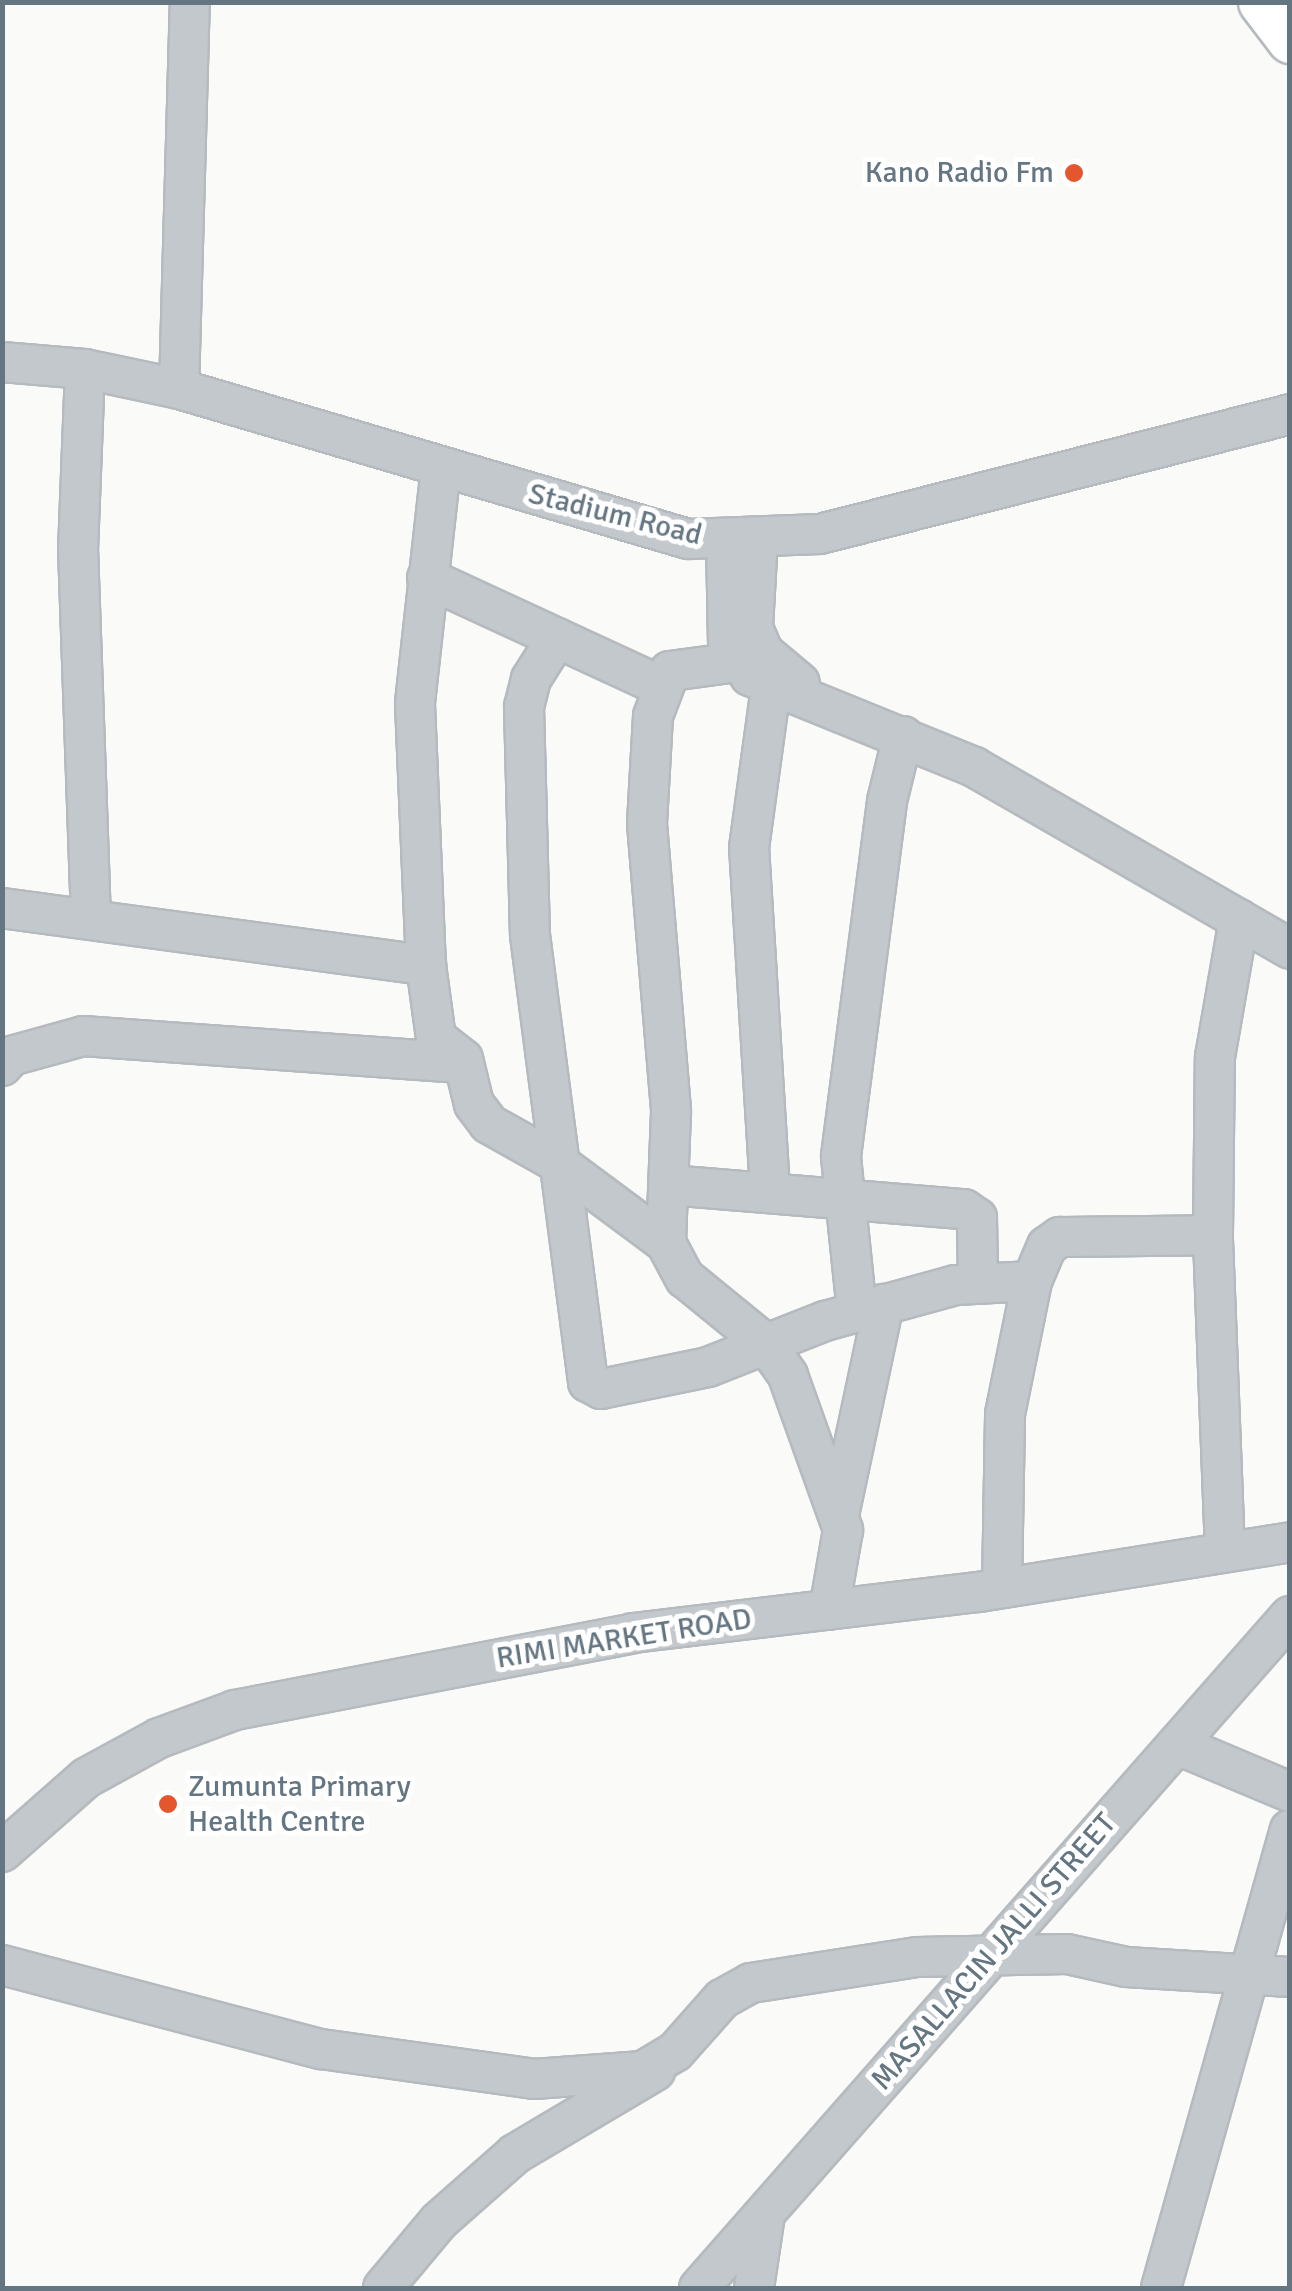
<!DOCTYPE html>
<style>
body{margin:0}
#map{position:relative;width:1292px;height:2291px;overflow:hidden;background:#fafaf8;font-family:Signika,sans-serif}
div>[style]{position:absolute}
.roads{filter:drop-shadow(2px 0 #b5babe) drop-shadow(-2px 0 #b5babe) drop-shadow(0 2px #b5babe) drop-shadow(0 -2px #b5babe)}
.minor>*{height:38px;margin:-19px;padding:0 19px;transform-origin:19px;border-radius:19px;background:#c3c8cc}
.major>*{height:45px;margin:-22.5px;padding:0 22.5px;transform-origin:22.5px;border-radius:22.5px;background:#fff}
.dots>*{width:28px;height:28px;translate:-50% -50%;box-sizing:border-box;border:5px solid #fff;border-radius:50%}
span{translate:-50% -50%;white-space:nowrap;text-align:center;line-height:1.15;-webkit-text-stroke:10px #fff;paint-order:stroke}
.poi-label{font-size:30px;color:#657683}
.right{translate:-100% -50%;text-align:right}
.left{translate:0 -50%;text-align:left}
.street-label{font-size:30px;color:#657683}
.frame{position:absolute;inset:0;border:5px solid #657683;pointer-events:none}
</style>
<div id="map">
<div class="roads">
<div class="minor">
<div style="left:2px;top:362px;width:83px;rotate:4.8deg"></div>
<div style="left:85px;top:369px;width:96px;rotate:12deg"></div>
<div style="left:179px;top:389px;width:531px;rotate:16.42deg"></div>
<div style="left:688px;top:539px;width:132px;rotate:-2.2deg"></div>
<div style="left:820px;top:534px;width:485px;rotate:-14.3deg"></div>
<div style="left:85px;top:369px;width:179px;rotate:92.2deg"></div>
<div style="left:78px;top:548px;width:368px;rotate:88deg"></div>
<div style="left:179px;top:389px;width:387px;rotate:-88.4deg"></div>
<div style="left:441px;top:467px;width:238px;rotate:96.3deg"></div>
<div style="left:415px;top:704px;width:261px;rotate:87.6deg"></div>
<div style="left:426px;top:965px;width:74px;rotate:82.2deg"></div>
<div style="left:436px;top:1038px;width:34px;rotate:38deg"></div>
<div style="left:463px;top:1059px;width:46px;rotate:76.3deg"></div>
<div style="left:474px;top:1104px;width:25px;rotate:53deg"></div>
<div style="left:489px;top:1124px;width:78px;rotate:29.2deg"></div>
<div style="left:557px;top:1162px;width:136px;rotate:36.6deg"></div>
<div style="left:758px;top:538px;width:90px;rotate:93.2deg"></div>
<div style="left:753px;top:628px;width:26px;rotate:67deg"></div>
<div style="left:763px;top:652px;width:48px;rotate:40deg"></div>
<div style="left:726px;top:541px;width:100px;rotate:88.9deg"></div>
<div style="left:728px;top:641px;width:41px;rotate:57.8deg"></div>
<div style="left:750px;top:676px;width:242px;rotate:22.1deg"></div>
<div style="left:974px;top:767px;width:365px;rotate:29.9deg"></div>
<div style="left:427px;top:578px;width:260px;rotate:24.8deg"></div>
<div style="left:557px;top:638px;width:49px;rotate:122.4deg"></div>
<div style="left:531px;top:679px;width:29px;rotate:104deg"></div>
<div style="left:524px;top:707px;width:228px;rotate:88.5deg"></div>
<div style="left:530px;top:935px;width:451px;rotate:82.6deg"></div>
<div style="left:588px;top:1382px;width:15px;rotate:28deg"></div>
<div style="left:601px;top:1389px;width:109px;rotate:-11.6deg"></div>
<div style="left:708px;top:1367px;width:126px;rotate:-21.5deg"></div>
<div style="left:825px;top:1321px;width:136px;rotate:-15.4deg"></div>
<div style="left:956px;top:1285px;width:76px;rotate:-3deg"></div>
<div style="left:737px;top:662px;width:68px;rotate:172.3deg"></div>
<div style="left:670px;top:671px;width:48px;rotate:110.7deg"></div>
<div style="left:653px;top:716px;width:108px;rotate:93.2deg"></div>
<div style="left:647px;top:824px;width:289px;rotate:85.2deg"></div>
<div style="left:671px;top:1112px;width:131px;rotate:92.2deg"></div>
<div style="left:666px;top:1243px;width:40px;rotate:62deg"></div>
<div style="left:685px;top:1278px;width:104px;rotate:39.2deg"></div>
<div style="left:766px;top:1344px;width:39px;rotate:55deg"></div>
<div style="left:788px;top:1376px;width:164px;rotate:70.3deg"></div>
<div style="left:843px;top:1530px;width:81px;rotate:99.9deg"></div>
<div style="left:2px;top:908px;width:428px;rotate:7.7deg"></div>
<div style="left:2px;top:1066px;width:13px;rotate:-48deg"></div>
<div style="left:11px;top:1056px;width:75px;rotate:-15.5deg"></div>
<div style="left:83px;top:1036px;width:382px;rotate:4.1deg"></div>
<div style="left:669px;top:1185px;width:296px;rotate:4.7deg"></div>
<div style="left:964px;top:1209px;width:16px;rotate:35deg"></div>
<div style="left:977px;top:1218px;width:66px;rotate:89.1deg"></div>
<div style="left:770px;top:1190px;width:343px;rotate:-93.5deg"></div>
<div style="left:749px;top:848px;width:162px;rotate:-82.2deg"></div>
<div style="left:857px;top:1312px;width:157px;rotate:-95.9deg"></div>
<div style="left:841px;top:1156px;width:358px;rotate:-82.6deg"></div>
<div style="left:887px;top:801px;width:67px;rotate:-76.2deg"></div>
<div style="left:839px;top:1515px;width:216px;rotate:-78deg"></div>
<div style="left:1225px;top:1552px;width:317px;rotate:-92.2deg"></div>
<div style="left:1213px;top:1235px;width:178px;rotate:-89.4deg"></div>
<div style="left:1215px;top:1057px;width:140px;rotate:-80.1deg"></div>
<div style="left:1002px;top:1588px;width:174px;rotate:-89deg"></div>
<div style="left:1005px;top:1414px;width:136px;rotate:-78.5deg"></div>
<div style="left:1032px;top:1281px;width:38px;rotate:-67deg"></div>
<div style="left:1047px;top:1246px;width:16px;rotate:-35deg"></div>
<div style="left:1060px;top:1237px;width:153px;rotate:-0.7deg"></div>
<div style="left:1178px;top:1745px;width:121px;rotate:22.8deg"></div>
<div style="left:2px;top:1852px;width:112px;rotate:-41.4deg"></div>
<div style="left:86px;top:1778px;width:83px;rotate:-28.7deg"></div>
<div style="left:159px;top:1738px;width:81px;rotate:-20.2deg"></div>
<div style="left:235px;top:1710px;width:405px;rotate:-10.9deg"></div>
<div style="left:633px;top:1633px;width:348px;rotate:-6.8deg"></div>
<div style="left:979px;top:1592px;width:315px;rotate:-9.1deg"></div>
<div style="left:2px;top:1965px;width:330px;rotate:14.8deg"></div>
<div style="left:321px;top:2049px;width:215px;rotate:8deg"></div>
<div style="left:534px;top:2079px;width:109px;rotate:-4.2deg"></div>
<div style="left:643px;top:2071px;width:37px;rotate:-31deg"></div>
<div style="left:675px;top:2052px;width:71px;rotate:-48.4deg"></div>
<div style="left:722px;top:1999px;width:33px;rotate:-29deg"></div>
<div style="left:751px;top:1983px;width:168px;rotate:-8.9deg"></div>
<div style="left:917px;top:1957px;width:150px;rotate:-1.1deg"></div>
<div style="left:1067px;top:1954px;width:60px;rotate:12.4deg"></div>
<div style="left:1126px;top:1967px;width:164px;rotate:3.5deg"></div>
<div style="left:383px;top:2288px;width:87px;rotate:-50.1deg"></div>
<div style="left:439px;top:2221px;width:101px;rotate:-41.4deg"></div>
<div style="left:515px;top:2154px;width:163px;rotate:-30.7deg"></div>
<div style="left:699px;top:2288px;width:895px;rotate:-48.67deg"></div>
<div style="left:754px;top:2288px;width:75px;rotate:-81.5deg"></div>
<div style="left:1161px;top:2288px;width:476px;rotate:-74.3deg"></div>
</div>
<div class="major">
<div style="left:1261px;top:2px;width:48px;rotate:52.7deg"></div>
</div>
</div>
<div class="dots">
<div style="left:1074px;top:173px;background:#e4572e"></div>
<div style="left:168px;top:1804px;background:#e4572e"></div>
</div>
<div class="poi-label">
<span class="right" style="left:1054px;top:173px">Kano Radio Fm</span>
<span class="left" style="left:188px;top:1804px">Zumunta Primary<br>Health Centre</span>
</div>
<div class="street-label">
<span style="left:615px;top:515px;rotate:14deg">Stadium Road</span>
<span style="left:624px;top:1639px;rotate:-9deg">RIMI MARKET ROAD</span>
<span style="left:994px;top:1952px;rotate:-49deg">MASALLACIN JALLI STREET</span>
</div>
<div class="frame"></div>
</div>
